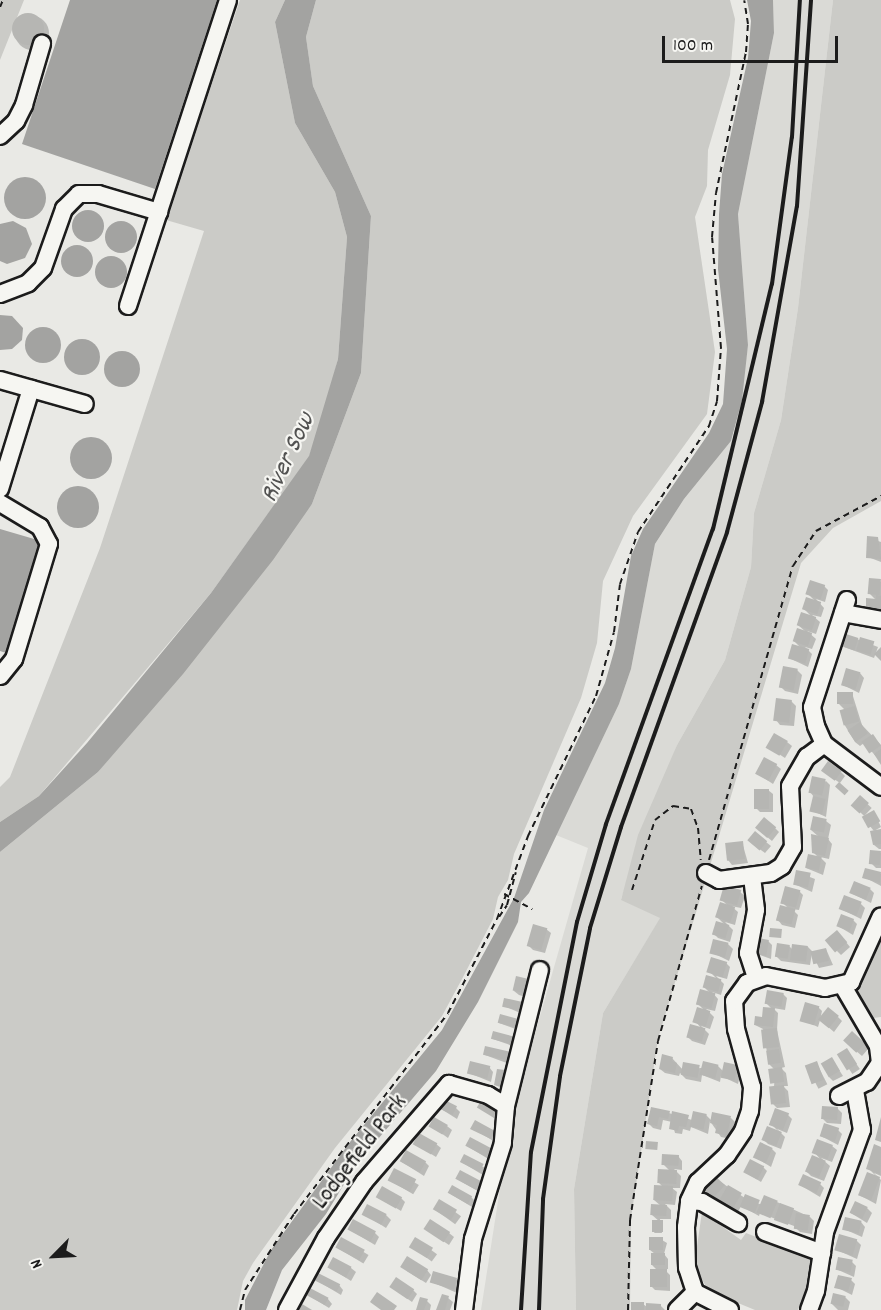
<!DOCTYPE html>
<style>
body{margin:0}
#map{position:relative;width:881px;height:1310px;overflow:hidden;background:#e9e9e5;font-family:Dekko,sans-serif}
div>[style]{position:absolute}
.built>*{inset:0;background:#dadad6}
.green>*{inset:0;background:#cbcbc7}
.water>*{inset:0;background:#a3a3a1}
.round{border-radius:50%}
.shadow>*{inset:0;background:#0003;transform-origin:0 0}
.building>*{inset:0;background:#b6b6b3;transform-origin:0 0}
.path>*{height:2px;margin-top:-1px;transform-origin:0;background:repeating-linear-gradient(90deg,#1c1c1c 0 6px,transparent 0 10.5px)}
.roads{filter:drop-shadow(2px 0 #1c1c1c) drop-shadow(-2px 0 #1c1c1c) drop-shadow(0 2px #1c1c1c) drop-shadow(0 -2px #1c1c1c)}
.minor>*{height:16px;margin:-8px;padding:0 8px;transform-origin:8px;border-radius:8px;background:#f6f6f2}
.rail>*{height:4px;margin:-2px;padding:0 2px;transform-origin:2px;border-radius:2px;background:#1c1c1c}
.path-bridge>*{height:2px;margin-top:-1px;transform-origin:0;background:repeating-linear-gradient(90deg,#1c1c1c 0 6px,transparent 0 10.5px)}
span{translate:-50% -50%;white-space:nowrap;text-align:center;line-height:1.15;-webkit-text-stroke:4.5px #f6f6f2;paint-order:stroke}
.street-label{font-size:24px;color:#1c1c1c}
.water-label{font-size:26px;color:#525251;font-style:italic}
.north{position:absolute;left:24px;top:1226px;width:60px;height:60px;-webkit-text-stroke:4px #f6f6f2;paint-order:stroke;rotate:246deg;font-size:16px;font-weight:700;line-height:24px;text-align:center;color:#1c1c1c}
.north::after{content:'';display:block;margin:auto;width:21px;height:27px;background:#1c1c1c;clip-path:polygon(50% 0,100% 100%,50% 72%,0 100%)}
.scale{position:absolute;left:662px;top:36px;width:176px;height:27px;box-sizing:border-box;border:3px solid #1c1c1c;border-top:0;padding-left:8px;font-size:18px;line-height:21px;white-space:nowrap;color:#1c1c1c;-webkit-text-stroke:4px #f6f6f2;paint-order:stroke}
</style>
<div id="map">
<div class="built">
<div style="clip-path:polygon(773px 0,833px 0,798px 308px,781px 420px,754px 513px,751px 567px,725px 660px,677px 745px,621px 899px,661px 917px,603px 1013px,574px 1189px,576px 1310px,481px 1310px,511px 1118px,588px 848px,556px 835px,619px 704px,631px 669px,655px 544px,684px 499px,731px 441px,737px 424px,748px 345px,738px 214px,774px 33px)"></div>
</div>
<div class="green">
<div style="clip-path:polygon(0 0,24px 0,0 60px)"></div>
<div style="clip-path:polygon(240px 0,285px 0,275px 22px,295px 123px,335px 192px,347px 237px,338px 359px,327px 402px,309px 457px,211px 593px,39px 796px,0 822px,0 787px,10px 777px,100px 548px,204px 231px,166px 220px)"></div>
<div style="clip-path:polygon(316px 0,730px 0,735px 19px,730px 75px,708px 150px,707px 186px,695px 217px,715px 352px,707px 414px,633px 516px,603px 581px,597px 643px,581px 698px,514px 854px,508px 880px,498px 897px,493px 919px,462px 979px,442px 1016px,335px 1148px,253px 1263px,243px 1281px,237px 1310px,0 1310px,0 852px,98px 772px,312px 504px,361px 373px,371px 216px,313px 86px,306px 37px)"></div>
<div style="clip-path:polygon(833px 0,881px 0,881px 501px,833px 528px,801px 563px,658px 1039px,631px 1218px,630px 1310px,576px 1310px,574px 1189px,603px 1013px,660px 918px,621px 900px,638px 835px,677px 745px,725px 660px,751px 567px,754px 513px,781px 420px,798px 308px)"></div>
<div style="clip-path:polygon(881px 929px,881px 1017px,873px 1018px,859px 998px,858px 988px)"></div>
<div style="clip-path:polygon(702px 1212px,741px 1240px,746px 1233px,811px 1258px,808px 1284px,798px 1310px,755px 1310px,709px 1291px,694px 1267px)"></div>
</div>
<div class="water">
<div style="clip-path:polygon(70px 0,217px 0,155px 189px,22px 144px)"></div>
<div style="clip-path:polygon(285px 0,316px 0,306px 37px,313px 86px,371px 216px,361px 373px,312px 504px,273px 560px,183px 674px,98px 772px,0 852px,0 822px,39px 796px,87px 743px,211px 593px,309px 456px,338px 359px,347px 237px,335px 192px,295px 123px,275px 22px)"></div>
<div style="clip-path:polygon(747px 0,773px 0,774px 33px,738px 214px,748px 345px,742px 400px,731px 441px,684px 499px,655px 544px,631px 669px,619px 704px,529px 893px,521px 902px,518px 922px,478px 1002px,436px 1071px,355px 1166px,326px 1214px,282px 1270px,266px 1310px,245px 1310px,245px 1300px,271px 1250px,350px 1142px,442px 1030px,514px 898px,544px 810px,605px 683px,615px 648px,631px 556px,643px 529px,709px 433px,723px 404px,727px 349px,718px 269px,719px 214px,722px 174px,748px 58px,751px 21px)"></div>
<div class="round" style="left:4px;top:177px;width:42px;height:42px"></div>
<div class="round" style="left:72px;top:210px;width:32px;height:32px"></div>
<div class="round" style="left:105px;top:221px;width:32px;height:32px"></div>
<div style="clip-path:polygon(13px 221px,26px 228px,32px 244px,25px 258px,7px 264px,0 261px,0 224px)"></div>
<div class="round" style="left:61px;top:245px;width:32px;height:32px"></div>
<div class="round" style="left:95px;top:256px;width:32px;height:32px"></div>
<div style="clip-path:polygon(0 315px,12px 316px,23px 328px,22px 340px,12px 349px,0 350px)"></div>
<div class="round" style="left:25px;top:327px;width:36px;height:36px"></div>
<div class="round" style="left:64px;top:339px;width:36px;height:36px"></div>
<div class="round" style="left:104px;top:351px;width:36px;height:36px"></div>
<div class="round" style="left:70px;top:437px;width:42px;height:42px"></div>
<div class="round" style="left:57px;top:486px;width:42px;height:42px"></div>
<div style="clip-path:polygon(0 529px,41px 541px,9px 654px,0 651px)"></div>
</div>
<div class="shadow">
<div class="round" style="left:15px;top:16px;width:34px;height:34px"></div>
<div style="clip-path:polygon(869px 538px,881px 542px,881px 562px,868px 557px)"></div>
<div style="clip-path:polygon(881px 581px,881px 614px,872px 613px,868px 600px,875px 599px,869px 593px)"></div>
<div style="clip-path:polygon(824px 586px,828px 590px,825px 602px,816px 599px,824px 608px,821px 617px,812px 615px,820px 622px,816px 634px,807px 631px,816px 639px,812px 649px,805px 647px,812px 654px,808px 667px,789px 658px,801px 648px,794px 641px,807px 633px,798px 625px,812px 617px,804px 609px,816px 602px,808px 594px)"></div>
<div style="clip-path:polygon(857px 639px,878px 647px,874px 658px,844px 647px)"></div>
<div style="clip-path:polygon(797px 670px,802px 675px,798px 694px,785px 691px,781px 687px)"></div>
<div style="clip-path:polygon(860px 673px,864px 678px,859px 693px,843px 685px)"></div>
<div style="clip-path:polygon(852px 693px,862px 725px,881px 745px,881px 762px,864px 743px,860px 746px,855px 742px,844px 724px,845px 710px,839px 704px)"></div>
<div style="clip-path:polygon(791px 701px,796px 706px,794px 726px,780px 725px,776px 720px)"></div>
<div style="clip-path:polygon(787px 742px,792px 746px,785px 758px,768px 747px)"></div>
<div style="clip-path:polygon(776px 765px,781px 769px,773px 784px,758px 774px)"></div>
<div style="clip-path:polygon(841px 772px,845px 776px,840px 783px,828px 775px)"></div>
<div style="clip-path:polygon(826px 781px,830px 785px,826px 817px,811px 810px,814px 797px,810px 792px)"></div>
<div style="clip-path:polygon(768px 790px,773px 794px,773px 812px,760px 812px,756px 808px)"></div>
<div style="left:860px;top:797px;width:16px;height:11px;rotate:43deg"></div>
<div style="clip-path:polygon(874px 812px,881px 827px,874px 831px,864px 819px)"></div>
<div style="clip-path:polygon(826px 821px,831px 825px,828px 839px,832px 844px,829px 859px,820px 857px,826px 863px,823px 875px,806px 868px,819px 858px,813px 852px,819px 837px,811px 830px)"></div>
<div style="clip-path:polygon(775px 828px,779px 832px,772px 841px,761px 832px)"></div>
<div style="clip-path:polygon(881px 831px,881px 849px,879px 849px,874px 845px)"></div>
<div style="clip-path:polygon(742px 842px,748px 863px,732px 865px,728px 860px)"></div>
<div style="clip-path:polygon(766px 842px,771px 846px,765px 853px,754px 845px)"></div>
<div style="clip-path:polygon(881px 852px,881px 868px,876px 868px,871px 863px)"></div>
<div style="clip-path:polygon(866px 869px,881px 874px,881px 886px,864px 877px)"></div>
<div style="clip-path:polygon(797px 872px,815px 879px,812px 892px,794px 884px)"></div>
<div style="clip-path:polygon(870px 889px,874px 893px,871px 903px,851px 893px)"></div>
<div style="clip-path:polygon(799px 891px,803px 895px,799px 910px,792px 909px,798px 915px,795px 928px,782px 925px,778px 920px,789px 909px,783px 903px)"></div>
<div style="clip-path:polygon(740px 892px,745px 896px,741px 908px,731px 906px,738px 912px,735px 925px,725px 922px,733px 930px,730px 942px,718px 938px,714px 934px,725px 925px,717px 917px,729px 907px,722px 900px)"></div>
<div style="clip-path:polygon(861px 904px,865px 908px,861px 919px,841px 909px)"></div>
<div style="clip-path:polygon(853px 920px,857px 924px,853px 935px,838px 926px)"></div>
<div style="clip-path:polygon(546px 929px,551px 933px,545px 953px,533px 950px,529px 946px)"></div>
<div style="clip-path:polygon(841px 936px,850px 947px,841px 955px,837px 951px)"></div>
<div style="clip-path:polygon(768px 941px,772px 945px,771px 959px,757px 954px)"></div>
<div style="clip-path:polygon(728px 944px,733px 949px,729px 961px,711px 952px)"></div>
<div style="clip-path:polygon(789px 946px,793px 950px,808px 947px,813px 952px,826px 949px,833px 965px,819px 968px,812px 953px,810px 965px,781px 961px,777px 957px)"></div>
<div style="clip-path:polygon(726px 963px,730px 967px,727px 979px,716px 976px,724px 984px,721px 995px,712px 992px,718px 999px,715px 1011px,706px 1009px,714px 1017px,710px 1029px,701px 1026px,709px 1034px,705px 1045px,692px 1041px,688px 1037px,702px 1029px,695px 1021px,705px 1011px,697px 1003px,710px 993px,704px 987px,717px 979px,709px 971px)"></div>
<div style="clip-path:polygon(528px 981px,532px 985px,529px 998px,519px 995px,514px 991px)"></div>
<div style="clip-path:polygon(783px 994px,787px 998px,785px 1010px,773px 1008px,778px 1013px,777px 1030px,785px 1067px,781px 1068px,786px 1073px,788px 1086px,783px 1086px,788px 1091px,790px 1107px,777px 1108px,773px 1104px,775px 1070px,769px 1064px,763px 1029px,755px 1025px,772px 1009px,767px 1004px)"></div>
<div style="clip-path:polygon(522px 1004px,527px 1008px,525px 1015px,504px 1006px)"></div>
<div style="clip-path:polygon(818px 1007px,822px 1011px,820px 1020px,838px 1017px,842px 1021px,834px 1032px,820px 1020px,818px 1027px,802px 1020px)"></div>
<div style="clip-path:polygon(518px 1020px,523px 1024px,521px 1031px,499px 1023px)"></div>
<div style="clip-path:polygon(852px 1033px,869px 1048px,862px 1056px,849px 1045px)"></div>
<div style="clip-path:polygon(515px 1038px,518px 1048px,493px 1039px)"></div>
<div style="left:847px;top:1050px;width:23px;height:9px;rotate:56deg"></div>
<div style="clip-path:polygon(510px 1054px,514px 1058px,512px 1065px,485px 1055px)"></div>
<div style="clip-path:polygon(672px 1058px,683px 1070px,718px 1066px,723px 1071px,737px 1066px,741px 1071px,738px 1084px,721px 1076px,720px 1082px,702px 1075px,701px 1082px,686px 1079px,680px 1073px,679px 1076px,665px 1073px,660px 1069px)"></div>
<div style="clip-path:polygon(832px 1059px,843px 1076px,833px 1081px,829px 1077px)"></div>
<div style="left:816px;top:1062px;width:25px;height:10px;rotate:63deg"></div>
<div style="clip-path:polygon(489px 1067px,493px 1072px,491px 1082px,469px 1073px)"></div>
<div style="clip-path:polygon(505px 1072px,503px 1087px,497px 1086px,495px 1084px)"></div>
<div style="clip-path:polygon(438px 1107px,456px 1108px,460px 1112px,457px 1119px)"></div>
<div style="clip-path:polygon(652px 1108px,692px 1120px,706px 1115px,712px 1121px,731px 1118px,735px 1122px,731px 1139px,721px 1137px,710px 1121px,708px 1134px,691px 1127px,690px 1131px,683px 1129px,682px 1134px,675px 1133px,672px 1122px,663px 1120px,661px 1130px,653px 1128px,649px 1124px)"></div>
<div style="clip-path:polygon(837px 1108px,842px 1113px,841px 1124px,827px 1123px,823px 1119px)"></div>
<div style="clip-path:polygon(788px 1115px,792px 1119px,787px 1133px,777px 1129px,785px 1137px,781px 1149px,768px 1144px,764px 1140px,779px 1132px,771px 1124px)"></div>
<div style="clip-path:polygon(431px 1126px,447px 1126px,452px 1130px,448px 1138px)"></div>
<div style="clip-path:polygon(472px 1128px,494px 1132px,499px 1136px,495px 1142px)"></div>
<div style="clip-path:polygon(838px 1130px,842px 1134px,838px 1145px,821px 1136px)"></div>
<div style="clip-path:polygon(415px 1144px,436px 1144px,441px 1148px,436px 1157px)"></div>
<div style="clip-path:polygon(467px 1146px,490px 1149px,494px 1154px,490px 1160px)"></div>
<div style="clip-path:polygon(832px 1146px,837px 1150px,832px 1162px,821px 1158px,830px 1166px,824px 1181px,811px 1176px,807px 1172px,822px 1161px,814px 1152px)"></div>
<div style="clip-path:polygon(875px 1146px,881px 1148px,881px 1176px,874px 1173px,881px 1180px,876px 1204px,861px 1196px,877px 1177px,868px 1168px)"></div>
<div style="clip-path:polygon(772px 1149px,776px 1153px,771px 1167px,755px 1157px)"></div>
<div style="left:465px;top:1156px;width:27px;height:7px;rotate:31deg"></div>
<div style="clip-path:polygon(678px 1156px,682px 1161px,682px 1170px,674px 1169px,681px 1176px,680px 1188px,672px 1188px,677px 1192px,675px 1205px,665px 1204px,671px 1210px,671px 1219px,660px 1219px,662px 1233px,654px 1233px,660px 1222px,652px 1215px,661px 1206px,654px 1200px,663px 1187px,659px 1183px,670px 1171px,663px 1164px)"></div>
<div style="clip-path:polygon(402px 1162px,425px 1162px,429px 1166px,424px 1176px)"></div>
<div style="clip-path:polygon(763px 1167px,767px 1171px,761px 1182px,745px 1172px)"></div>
<div style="left:394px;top:1170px;width:29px;height:11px;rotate:31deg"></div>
<div style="clip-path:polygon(457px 1179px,480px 1182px,484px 1187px,481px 1193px)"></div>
<div style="clip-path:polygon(716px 1179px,745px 1198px,762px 1205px,777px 1202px,810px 1217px,814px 1221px,812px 1234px,800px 1232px,794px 1226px,760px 1213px,759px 1216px,741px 1206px,738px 1212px,719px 1201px,706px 1190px)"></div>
<div style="clip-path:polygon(820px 1184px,824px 1188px,820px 1197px,800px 1185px)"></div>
<div style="clip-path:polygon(449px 1193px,471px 1197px,475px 1201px,472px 1207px)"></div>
<div style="clip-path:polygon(378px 1197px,401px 1198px,405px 1202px,401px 1211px)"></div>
<div style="left:440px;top:1201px;width:26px;height:10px;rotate:36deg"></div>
<div style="clip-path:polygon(867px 1208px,872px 1213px,867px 1223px,851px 1213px)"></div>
<div style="clip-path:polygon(364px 1214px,386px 1215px,391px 1220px,386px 1228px)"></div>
<div style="clip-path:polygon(861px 1222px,865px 1227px,862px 1237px,844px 1229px)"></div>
<div style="clip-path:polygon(425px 1229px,449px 1233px,454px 1237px,449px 1245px)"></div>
<div style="clip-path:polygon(350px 1230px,375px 1233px,379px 1237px,375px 1245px)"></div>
<div style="left:342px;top:1239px;width:31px;height:10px;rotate:31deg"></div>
<div style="left:416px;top:1239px;width:26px;height:9px;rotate:36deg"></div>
<div style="clip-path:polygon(662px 1240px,667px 1243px,664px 1254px,668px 1259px,668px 1269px,664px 1269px,670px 1275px,670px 1291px,655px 1290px,651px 1286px,658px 1271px,652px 1265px,655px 1254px,650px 1250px)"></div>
<div style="clip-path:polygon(856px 1240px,861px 1245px,857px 1259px,837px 1250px)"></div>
<div style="clip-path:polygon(852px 1262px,856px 1266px,854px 1277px,836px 1269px)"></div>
<div style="clip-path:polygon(329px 1267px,351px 1268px,356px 1272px,351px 1281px)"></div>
<div style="clip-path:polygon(427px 1270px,431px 1275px,426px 1283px,407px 1271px)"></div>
<div style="clip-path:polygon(456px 1279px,460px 1284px,457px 1293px,432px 1282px)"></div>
<div style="clip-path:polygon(316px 1280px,339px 1285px,343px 1290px,341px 1295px)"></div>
<div style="clip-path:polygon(851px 1280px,855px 1284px,852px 1295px,836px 1287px)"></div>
<div style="clip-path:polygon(391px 1287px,413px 1290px,417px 1294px,412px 1302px)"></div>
<div style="clip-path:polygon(308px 1295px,328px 1299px,332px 1304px,329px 1308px)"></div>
<div style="clip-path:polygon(845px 1297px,850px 1302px,848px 1310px,838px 1310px,832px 1304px)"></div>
<div style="clip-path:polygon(448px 1298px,453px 1302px,450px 1310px,438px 1310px)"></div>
<div style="clip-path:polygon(427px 1301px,431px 1305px,430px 1310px,417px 1310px)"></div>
<div style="clip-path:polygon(643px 1304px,647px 1307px,660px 1305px,665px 1310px,632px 1310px)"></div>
</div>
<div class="building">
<div class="round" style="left:12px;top:13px;width:32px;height:32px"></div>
<div style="clip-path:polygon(867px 536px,878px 537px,881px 559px,866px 558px)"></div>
<div style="left:869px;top:578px;width:12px;height:16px;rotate:5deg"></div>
<div style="left:810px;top:580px;width:16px;height:15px;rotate:18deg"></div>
<div style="clip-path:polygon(876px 595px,881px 596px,881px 611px,866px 610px,866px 598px,876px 599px)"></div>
<div style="left:806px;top:597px;width:16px;height:13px;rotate:18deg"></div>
<div style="left:801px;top:612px;width:16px;height:14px;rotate:18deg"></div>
<div style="left:797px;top:628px;width:16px;height:14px;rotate:18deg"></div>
<div style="left:846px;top:634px;width:13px;height:13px;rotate:18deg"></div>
<div style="left:860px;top:637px;width:15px;height:14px;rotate:16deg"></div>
<div style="left:792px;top:644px;width:18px;height:15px;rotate:16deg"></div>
<div style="clip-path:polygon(881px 647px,881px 661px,874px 654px)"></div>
<div style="left:783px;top:666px;width:15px;height:22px;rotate:11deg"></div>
<div style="left:846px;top:668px;width:15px;height:18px;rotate:16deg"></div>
<div style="left:837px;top:692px;width:16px;height:12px"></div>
<div style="left:776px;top:698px;width:16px;height:23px;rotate:7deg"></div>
<div style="left:855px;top:706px;width:16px;height:16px;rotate:75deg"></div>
<div style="left:860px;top:722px;width:14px;height:15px;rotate:56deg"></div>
<div style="left:774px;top:733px;width:16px;height:17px;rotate:30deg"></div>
<div style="left:873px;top:734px;width:14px;height:14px;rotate:56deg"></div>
<div style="clip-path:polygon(881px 749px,881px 765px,874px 754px)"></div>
<div style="left:764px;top:757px;width:15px;height:19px;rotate:28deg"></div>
<div style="left:828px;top:761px;width:17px;height:12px;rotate:36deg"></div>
<div style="left:812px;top:776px;width:14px;height:17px;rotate:12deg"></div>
<div style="left:839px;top:782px;width:13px;height:6px;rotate:42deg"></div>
<div style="left:754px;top:789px;width:15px;height:20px"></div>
<div style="left:860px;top:795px;width:12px;height:14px;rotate:42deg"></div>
<div style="left:813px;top:796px;width:13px;height:16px;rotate:13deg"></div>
<div style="left:874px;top:810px;width:13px;height:14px;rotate:61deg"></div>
<div style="left:813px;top:816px;width:14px;height:14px;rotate:12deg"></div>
<div style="left:764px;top:817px;width:16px;height:14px;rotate:40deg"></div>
<div style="clip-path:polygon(881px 829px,881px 844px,873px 845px,870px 831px)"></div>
<div style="left:755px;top:831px;width:16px;height:12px;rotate:40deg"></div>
<div style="clip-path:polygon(811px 834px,829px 838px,825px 856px,812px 853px)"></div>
<div style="left:743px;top:841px;width:18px;height:18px;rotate:84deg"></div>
<div style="left:870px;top:850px;width:11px;height:14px;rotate:5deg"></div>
<div style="left:808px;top:854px;width:14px;height:14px;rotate:12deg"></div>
<div style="clip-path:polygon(865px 868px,881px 872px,880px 883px,862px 878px)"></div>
<div style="left:796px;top:870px;width:15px;height:15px;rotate:11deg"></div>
<div style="left:854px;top:881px;width:18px;height:13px;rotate:22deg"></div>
<div style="left:724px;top:885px;width:18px;height:16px;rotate:16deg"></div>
<div style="left:785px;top:886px;width:16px;height:18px;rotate:15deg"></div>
<div style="left:844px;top:895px;width:19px;height:15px;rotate:21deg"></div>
<div style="left:720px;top:902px;width:16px;height:16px;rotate:18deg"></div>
<div style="left:780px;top:905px;width:16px;height:16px;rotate:15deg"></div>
<div style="left:841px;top:914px;width:14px;height:13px;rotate:21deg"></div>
<div style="left:716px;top:921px;width:14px;height:14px;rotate:17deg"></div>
<div style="left:533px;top:924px;width:15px;height:23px;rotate:16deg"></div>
<div style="left:770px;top:928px;width:12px;height:9px;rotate:5deg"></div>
<div style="left:837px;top:930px;width:16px;height:16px;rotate:50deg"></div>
<div style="left:757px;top:938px;width:12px;height:16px;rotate:9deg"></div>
<div style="left:713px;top:939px;width:16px;height:15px;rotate:14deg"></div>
<div style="left:777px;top:943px;width:13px;height:14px;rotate:9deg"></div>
<div style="left:792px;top:944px;width:16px;height:16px;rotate:7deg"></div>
<div style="left:826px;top:948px;width:13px;height:16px;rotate:77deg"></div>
<div style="left:711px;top:957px;width:17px;height:16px;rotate:17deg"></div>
<div style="left:706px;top:975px;width:16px;height:13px;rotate:15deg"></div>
<div style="left:516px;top:976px;width:13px;height:15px;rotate:13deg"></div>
<div style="left:700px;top:989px;width:16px;height:16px;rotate:15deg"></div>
<div style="left:767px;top:990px;width:17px;height:14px;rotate:10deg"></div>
<div style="left:504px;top:998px;width:19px;height:9px;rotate:12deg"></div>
<div style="left:805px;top:1002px;width:15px;height:20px;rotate:16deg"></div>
<div style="left:697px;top:1007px;width:14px;height:16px;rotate:17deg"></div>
<div style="clip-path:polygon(763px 1007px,775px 1008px,773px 1027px,754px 1025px,755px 1016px,762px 1017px)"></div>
<div style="left:828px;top:1007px;width:14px;height:16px;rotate:39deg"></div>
<div style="left:500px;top:1014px;width:20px;height:9px;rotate:15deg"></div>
<div style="left:690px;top:1024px;width:16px;height:14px;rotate:15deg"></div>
<div style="left:777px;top:1028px;width:19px;height:16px;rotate:84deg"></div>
<div style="left:493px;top:1031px;width:24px;height:8px;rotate:15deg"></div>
<div style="left:852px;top:1031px;width:18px;height:13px;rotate:43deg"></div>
<div style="left:485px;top:1046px;width:26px;height:9px;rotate:13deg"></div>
<div style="left:847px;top:1048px;width:19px;height:12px;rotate:58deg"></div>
<div style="left:779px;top:1049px;width:14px;height:13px;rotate:82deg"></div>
<div style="clip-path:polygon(662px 1054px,673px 1057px,672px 1061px,677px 1063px,675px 1073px,659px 1069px)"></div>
<div style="left:832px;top:1057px;width:16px;height:13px;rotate:60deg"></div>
<div style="left:470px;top:1061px;width:21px;height:13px;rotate:14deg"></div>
<div style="left:703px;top:1061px;width:16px;height:14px;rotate:14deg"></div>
<div style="left:817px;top:1061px;width:20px;height:13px;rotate:70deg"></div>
<div style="left:683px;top:1062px;width:17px;height:13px;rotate:10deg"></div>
<div style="left:724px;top:1062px;width:14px;height:16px;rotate:12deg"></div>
<div style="left:782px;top:1067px;width:15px;height:14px;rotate:82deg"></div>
<div style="clip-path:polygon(497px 1069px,505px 1070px,501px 1087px,494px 1085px)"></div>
<div style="left:784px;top:1085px;width:18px;height:15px;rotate:84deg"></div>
<div style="left:441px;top:1098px;width:18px;height:10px;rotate:27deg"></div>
<div style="left:482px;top:1099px;width:21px;height:10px;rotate:31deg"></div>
<div style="left:822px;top:1106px;width:16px;height:13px;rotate:4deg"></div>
<div style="clip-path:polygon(651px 1107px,670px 1111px,668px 1119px,659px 1117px,657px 1126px,647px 1124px)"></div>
<div style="left:775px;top:1108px;width:15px;height:18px;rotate:20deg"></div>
<div style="clip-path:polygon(672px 1111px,689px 1115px,686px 1127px,679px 1126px,678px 1131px,669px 1129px)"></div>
<div style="left:693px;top:1111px;width:14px;height:16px;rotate:12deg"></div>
<div style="clip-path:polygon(712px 1112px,731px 1116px,727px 1136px,715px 1133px,717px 1125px,710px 1123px)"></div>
<div style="left:434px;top:1117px;width:16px;height:11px;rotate:30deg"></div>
<div style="clip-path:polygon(881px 1117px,881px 1142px,875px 1140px)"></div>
<div style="clip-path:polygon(475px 1120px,495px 1131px,491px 1139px,470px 1129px)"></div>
<div style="left:824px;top:1123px;width:16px;height:14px;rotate:18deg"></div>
<div style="left:767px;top:1126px;width:16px;height:15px;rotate:22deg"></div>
<div style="left:419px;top:1133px;width:21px;height:13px;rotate:29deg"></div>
<div style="left:470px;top:1137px;width:24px;height:10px;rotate:28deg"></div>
<div style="left:817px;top:1139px;width:17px;height:15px;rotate:21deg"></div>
<div style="left:646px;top:1141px;width:12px;height:8px;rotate:5deg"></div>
<div style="left:760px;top:1142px;width:14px;height:17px;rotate:25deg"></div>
<div style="clip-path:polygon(874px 1144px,881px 1147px,880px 1174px,866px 1169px)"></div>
<div style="left:406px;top:1150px;width:23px;height:13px;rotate:29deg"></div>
<div style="left:464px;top:1154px;width:22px;height:9px;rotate:27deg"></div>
<div style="left:662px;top:1154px;width:17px;height:11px;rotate:3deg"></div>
<div style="left:812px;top:1155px;width:15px;height:18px;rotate:23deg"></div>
<div style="left:750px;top:1159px;width:16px;height:15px;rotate:27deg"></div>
<div style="left:394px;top:1168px;width:25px;height:14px;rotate:27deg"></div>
<div style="left:658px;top:1169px;width:19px;height:14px;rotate:3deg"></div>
<div style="left:460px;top:1170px;width:24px;height:10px;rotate:28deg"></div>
<div style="left:867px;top:1172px;width:14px;height:25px;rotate:21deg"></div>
<div style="left:803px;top:1174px;width:20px;height:12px;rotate:24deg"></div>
<div style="left:716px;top:1177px;width:12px;height:18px;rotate:42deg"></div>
<div style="left:452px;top:1185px;width:23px;height:9px;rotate:29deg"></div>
<div style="left:654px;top:1185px;width:19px;height:15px;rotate:3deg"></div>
<div style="left:728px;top:1185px;width:16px;height:18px;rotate:30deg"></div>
<div style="left:382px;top:1186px;width:23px;height:13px;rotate:29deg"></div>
<div style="left:745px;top:1194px;width:16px;height:14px;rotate:22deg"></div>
<div style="left:764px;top:1195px;width:15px;height:19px;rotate:23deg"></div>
<div style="left:439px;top:1199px;width:21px;height:12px;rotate:31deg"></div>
<div style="left:855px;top:1201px;width:14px;height:13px;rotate:25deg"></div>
<div style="left:780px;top:1203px;width:15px;height:18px;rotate:20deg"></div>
<div style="left:367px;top:1204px;width:22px;height:12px;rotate:27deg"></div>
<div style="left:651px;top:1204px;width:16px;height:11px;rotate:4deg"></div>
<div style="left:796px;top:1213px;width:14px;height:16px;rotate:8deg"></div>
<div style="left:845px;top:1217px;width:17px;height:13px;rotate:13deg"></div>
<div style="left:353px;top:1219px;width:26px;height:12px;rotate:28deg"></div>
<div style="left:430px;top:1219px;width:24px;height:12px;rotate:33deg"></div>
<div style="left:652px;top:1220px;width:11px;height:12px"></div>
<div style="left:839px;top:1234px;width:19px;height:17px;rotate:16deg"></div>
<div style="left:341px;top:1237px;width:27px;height:12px;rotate:28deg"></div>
<div style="left:415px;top:1237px;width:21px;height:12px;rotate:31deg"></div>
<div style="left:649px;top:1237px;width:14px;height:13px"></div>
<div style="left:651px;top:1253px;width:14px;height:12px"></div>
<div style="left:407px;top:1256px;width:25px;height:13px;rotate:32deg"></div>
<div style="left:333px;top:1257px;width:21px;height:12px;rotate:28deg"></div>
<div style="left:838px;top:1257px;width:15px;height:13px;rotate:11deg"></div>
<div style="left:650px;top:1269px;width:17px;height:18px"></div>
<div style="left:433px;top:1271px;width:25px;height:12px;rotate:16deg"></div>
<div style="left:318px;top:1273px;width:25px;height:8px;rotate:27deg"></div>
<div style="clip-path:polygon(838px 1275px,852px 1278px,848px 1291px,834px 1288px)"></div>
<div style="left:396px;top:1277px;width:22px;height:12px;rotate:34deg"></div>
<div style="left:310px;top:1288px;width:21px;height:8px;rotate:28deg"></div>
<div style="clip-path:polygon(377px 1292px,397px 1306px,394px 1310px,381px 1310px,370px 1302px)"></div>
<div style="left:833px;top:1293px;width:13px;height:11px;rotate:13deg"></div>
<div style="clip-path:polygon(442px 1294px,449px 1296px,445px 1310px,436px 1310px)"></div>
<div style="clip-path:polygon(420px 1297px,428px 1299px,424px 1310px,416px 1310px)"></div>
<div style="left:631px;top:1302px;width:13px;height:8px"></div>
<div style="clip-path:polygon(646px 1303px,661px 1304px,661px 1310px,646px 1310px)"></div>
<div style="clip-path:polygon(302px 1304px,312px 1310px,299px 1310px)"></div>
</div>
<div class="path">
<div style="left:0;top:7px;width:8px;rotate:-67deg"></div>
<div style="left:709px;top:860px;width:306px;rotate:-74.1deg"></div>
<div style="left:793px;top:566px;width:42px;rotate:-56.7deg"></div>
<div style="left:816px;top:531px;width:74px;rotate:-28.3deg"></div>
<div style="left:632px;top:890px;width:74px;rotate:-71.8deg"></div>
<div style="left:655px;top:820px;width:23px;rotate:-38deg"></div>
<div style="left:673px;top:806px;width:18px;rotate:9deg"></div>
<div style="left:691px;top:809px;width:20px;rotate:70deg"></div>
<div style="left:698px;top:828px;width:32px;rotate:85deg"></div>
<div style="left:499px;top:917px;width:14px;rotate:-56deg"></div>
<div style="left:507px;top:905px;width:34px;rotate:-75deg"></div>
<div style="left:240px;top:1310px;width:21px;rotate:-76deg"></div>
<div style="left:245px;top:1290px;width:90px;rotate:-57.2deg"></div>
<div style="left:294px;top:1214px;width:253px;rotate:-52.5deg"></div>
<div style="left:448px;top:1013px;width:106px;rotate:-62.5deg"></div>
<div style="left:497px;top:919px;width:89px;rotate:-69.5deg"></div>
<div style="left:528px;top:836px;width:156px;rotate:-64.1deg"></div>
<div style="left:596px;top:696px;width:66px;rotate:-74.3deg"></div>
<div style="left:614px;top:632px;width:48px;rotate:-82.9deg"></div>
<div style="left:620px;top:584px;width:55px;rotate:-70.9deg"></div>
<div style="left:638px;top:532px;width:128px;rotate:-56.2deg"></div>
<div style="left:709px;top:426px;width:26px;rotate:-72deg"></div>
<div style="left:717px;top:401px;width:53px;rotate:-85.7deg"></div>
<div style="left:721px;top:348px;width:111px;rotate:-94.6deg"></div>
<div style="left:712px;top:237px;width:44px;rotate:-84.8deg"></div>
<div style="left:716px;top:193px;width:144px;rotate:-78deg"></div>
<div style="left:746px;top:52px;width:28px;rotate:-86deg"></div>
<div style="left:748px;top:24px;width:24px;rotate:-99deg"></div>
<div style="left:628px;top:1310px;width:90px;rotate:-88.7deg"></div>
<div style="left:630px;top:1220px;width:181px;rotate:-81.1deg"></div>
<div style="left:658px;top:1041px;width:161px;rotate:-74.2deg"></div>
</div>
<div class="roads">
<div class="minor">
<div style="left:0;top:136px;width:22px;rotate:-43deg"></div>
<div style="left:16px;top:121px;width:18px;rotate:-63deg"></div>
<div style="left:24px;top:105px;width:64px;rotate:-73.6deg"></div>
<div style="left:0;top:294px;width:30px;rotate:-21deg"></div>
<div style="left:28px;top:283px;width:21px;rotate:-45deg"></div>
<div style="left:43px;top:268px;width:63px;rotate:-70.4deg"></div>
<div style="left:64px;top:209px;width:21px;rotate:-45deg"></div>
<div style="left:79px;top:194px;width:19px"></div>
<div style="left:98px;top:194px;width:64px;rotate:16.4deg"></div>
<div style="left:128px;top:306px;width:322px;rotate:-71.9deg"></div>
<div style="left:0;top:380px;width:88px;rotate:15.8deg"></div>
<div style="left:0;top:489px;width:105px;rotate:-72.8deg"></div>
<div style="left:0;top:503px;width:47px;rotate:31deg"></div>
<div style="left:40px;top:527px;width:19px;rotate:62deg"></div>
<div style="left:49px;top:544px;width:120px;rotate:106.9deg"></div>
<div style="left:14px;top:659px;width:22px;rotate:129deg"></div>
<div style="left:847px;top:600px;width:113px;rotate:108.1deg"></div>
<div style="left:812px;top:707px;width:19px;rotate:78deg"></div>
<div style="left:816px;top:726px;width:20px;rotate:66deg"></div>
<div style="left:824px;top:744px;width:71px;rotate:37deg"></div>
<div style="left:843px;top:613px;width:39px;rotate:10deg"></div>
<div style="left:706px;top:873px;width:15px;rotate:28deg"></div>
<div style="left:719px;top:880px;width:52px;rotate:-7.7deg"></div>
<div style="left:771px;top:873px;width:13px;rotate:-32deg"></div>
<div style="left:782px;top:866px;width:22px;rotate:-60deg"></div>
<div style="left:793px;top:847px;width:61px;rotate:-92.8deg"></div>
<div style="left:790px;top:786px;width:34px;rotate:-60deg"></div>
<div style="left:807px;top:757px;width:21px;rotate:-37deg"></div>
<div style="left:752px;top:877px;width:33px;rotate:83deg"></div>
<div style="left:756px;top:910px;width:44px;rotate:100.5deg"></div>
<div style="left:748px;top:953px;width:26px;rotate:72deg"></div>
<div style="left:839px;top:1096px;width:31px;rotate:-27deg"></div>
<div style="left:867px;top:1082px;width:23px;rotate:-56deg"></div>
<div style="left:880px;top:1063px;width:17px;rotate:-97deg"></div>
<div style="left:878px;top:1046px;width:69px;rotate:-120.3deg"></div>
<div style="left:506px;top:1106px;width:140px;rotate:-76deg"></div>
<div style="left:689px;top:1201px;width:13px;rotate:4deg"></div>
<div style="left:702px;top:1202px;width:42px;rotate:30.3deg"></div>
<div style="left:765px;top:1232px;width:61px;rotate:20.2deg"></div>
<div style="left:287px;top:1310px;width:82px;rotate:-61.6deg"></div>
<div style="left:326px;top:1238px;width:68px;rotate:-55.8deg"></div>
<div style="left:364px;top:1182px;width:130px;rotate:-49.1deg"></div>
<div style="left:449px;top:1084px;width:41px;rotate:15.8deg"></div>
<div style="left:488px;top:1095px;width:21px;rotate:31deg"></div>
<div style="left:506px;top:1106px;width:37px;rotate:95deg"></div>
<div style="left:503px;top:1143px;width:101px;rotate:107.4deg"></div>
<div style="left:473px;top:1239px;width:72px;rotate:97.2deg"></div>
<div style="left:677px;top:1310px;width:25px;rotate:-45deg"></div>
<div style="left:730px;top:1310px;width:39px;rotate:-153deg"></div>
<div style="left:695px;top:1292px;width:25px;rotate:-108deg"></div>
<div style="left:687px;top:1268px;width:41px;rotate:-91.4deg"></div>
<div style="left:686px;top:1227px;width:26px;rotate:-83deg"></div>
<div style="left:689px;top:1201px;width:21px;rotate:-65deg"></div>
<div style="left:698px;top:1182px;width:40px;rotate:-43deg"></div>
<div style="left:727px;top:1155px;width:29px;rotate:-56deg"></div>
<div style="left:743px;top:1131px;width:21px;rotate:-71deg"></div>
<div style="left:750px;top:1111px;width:24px;rotate:-85deg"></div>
<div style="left:752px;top:1087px;width:60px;rotate:-105.4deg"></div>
<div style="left:736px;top:1029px;width:28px;rotate:-94deg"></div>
<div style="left:734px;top:1001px;width:22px;rotate:-54deg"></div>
<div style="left:747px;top:983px;width:20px;rotate:-20deg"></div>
<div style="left:766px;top:976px;width:60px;rotate:11.5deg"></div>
<div style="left:825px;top:988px;width:27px;rotate:-13deg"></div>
<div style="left:851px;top:982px;width:72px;rotate:-65.6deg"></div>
<div style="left:809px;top:1310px;width:20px;rotate:-70deg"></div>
<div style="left:816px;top:1291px;width:60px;rotate:-81.3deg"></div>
<div style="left:825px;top:1232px;width:109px;rotate:-70.1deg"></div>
<div style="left:862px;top:1130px;width:40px;rotate:-100deg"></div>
</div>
</div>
<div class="rail">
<div style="left:521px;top:1310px;width:158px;rotate:-86.4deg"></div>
<div style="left:531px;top:1152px;width:235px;rotate:-78.7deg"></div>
<div style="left:577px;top:922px;width:102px;rotate:-73.5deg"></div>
<div style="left:606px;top:824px;width:314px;rotate:-70.1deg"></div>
<div style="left:713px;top:529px;width:252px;rotate:-76.5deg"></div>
<div style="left:772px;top:284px;width:148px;rotate:-82.3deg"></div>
<div style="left:792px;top:137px;width:137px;rotate:-86.7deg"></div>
<div style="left:539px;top:1310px;width:111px;rotate:-87.9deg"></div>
<div style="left:543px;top:1199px;width:124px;rotate:-82.1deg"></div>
<div style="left:560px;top:1076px;width:151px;rotate:-78.5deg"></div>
<div style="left:590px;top:928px;width:106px;rotate:-72.9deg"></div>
<div style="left:621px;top:827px;width:313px;rotate:-70.2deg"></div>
<div style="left:727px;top:532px;width:135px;rotate:-74.9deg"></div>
<div style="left:762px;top:402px;width:199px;rotate:-79.9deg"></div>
<div style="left:797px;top:206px;width:206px;rotate:-86.1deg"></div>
</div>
<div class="path-bridge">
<div style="left:504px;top:894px;width:32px;rotate:28deg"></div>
</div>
<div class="street-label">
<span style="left:361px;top:1153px;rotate:-52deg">Lodgefield Park</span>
</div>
<div class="water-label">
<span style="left:289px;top:458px;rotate:-65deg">River Sow</span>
</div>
<div class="north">N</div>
<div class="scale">100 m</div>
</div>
